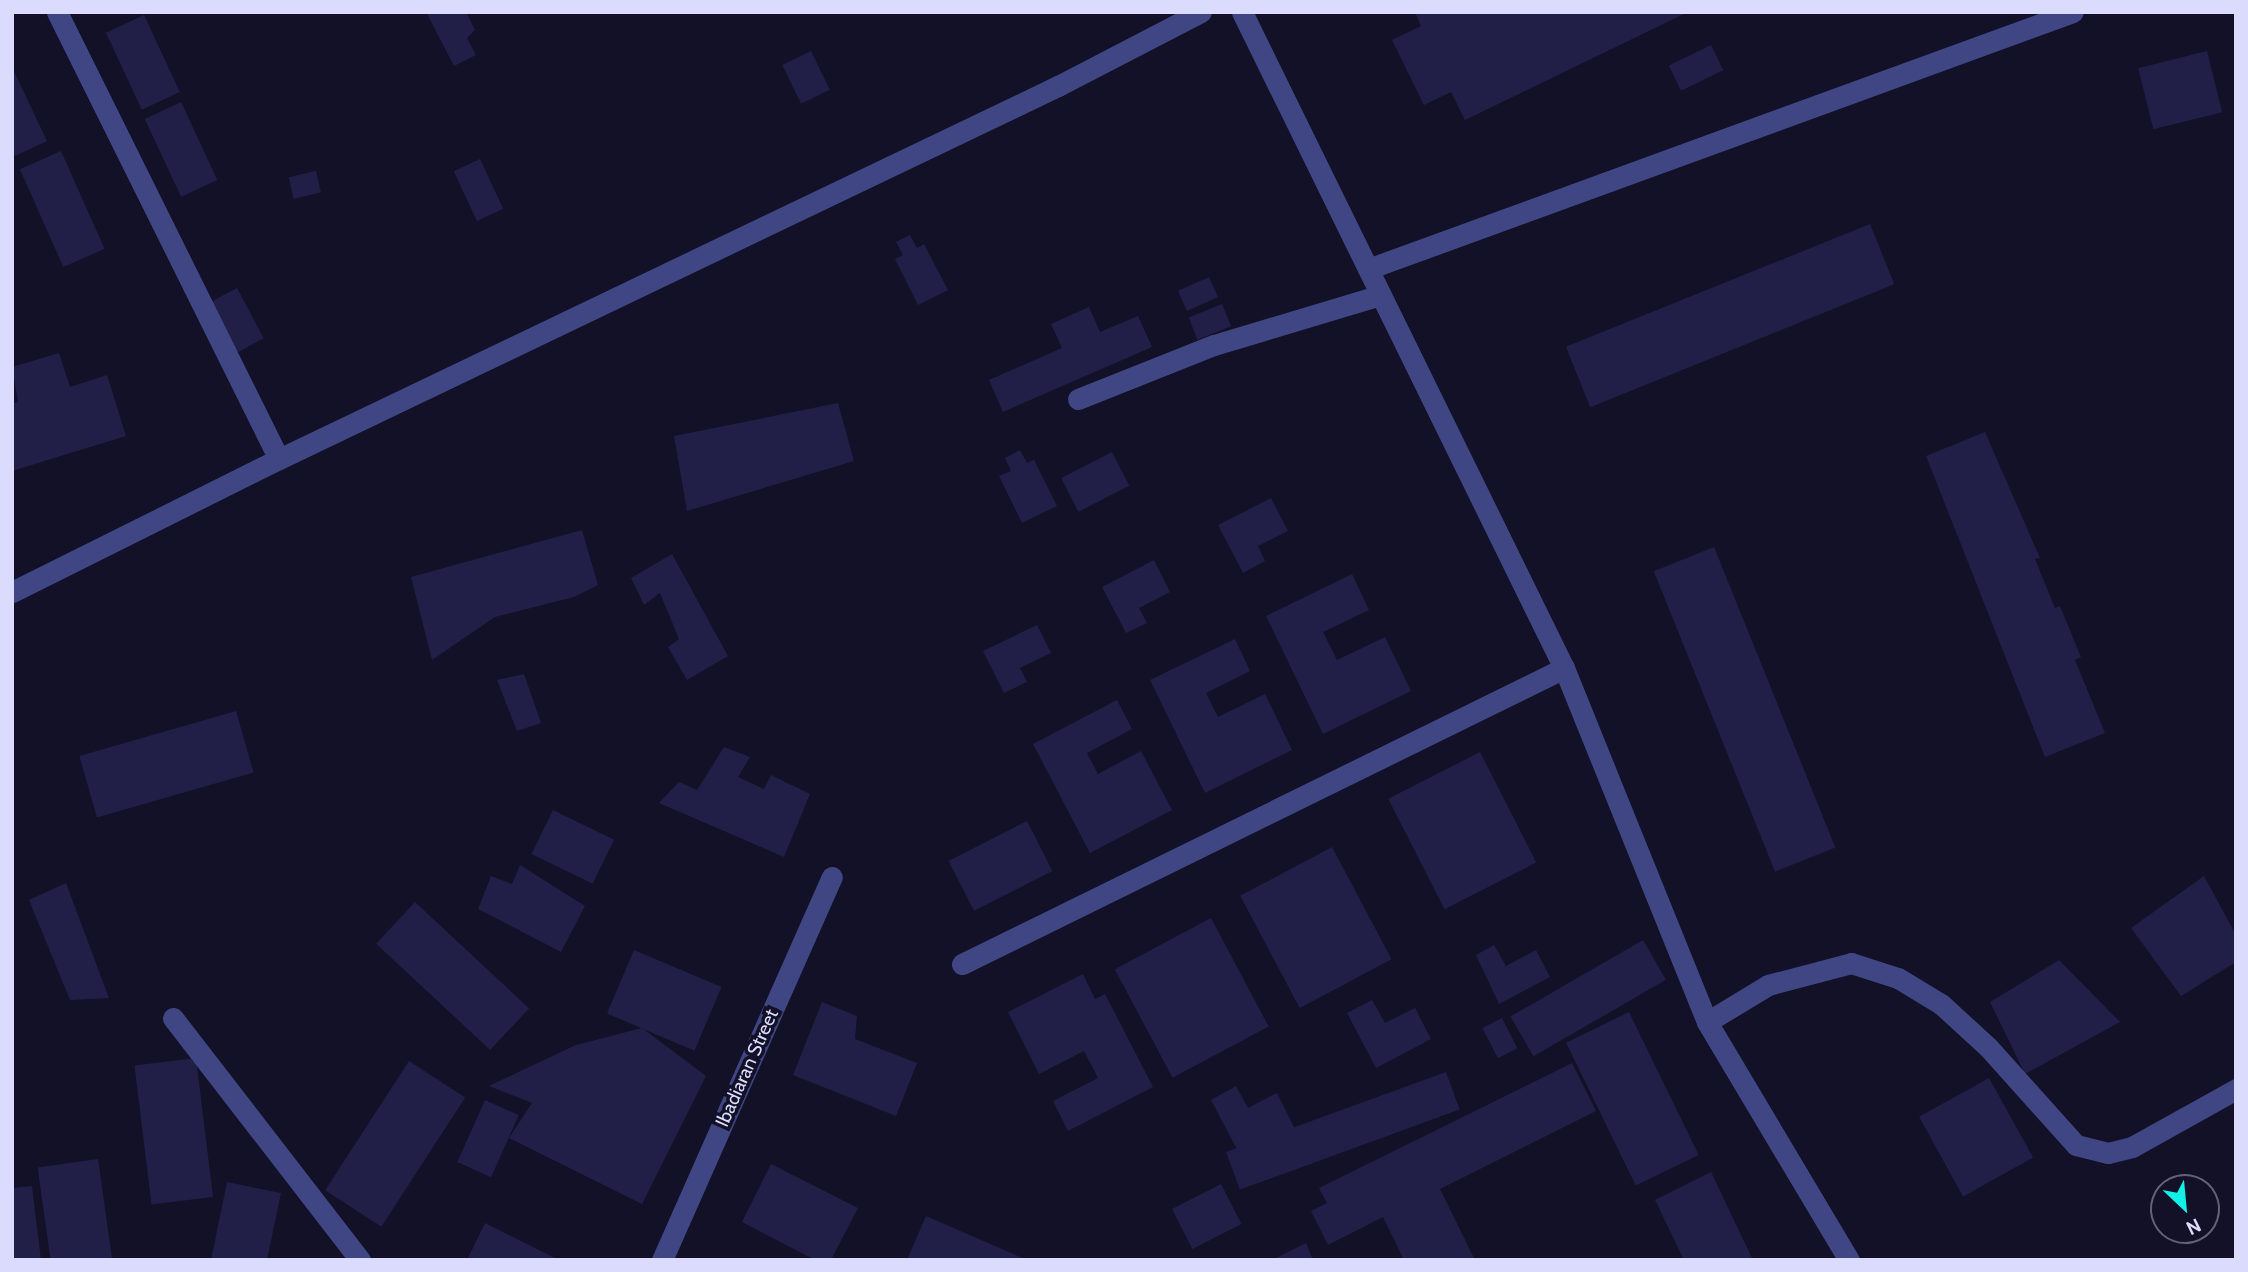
<!DOCTYPE html>
<style>
body{margin:0}
#map{position:relative;width:2248px;height:1272px;overflow:hidden;background:#121127;font-family:Cabin,sans-serif}
div>[style]{position:absolute}
.building>*{inset:0;background:#211f47;transform-origin:0 0}
.minor>*{height:21px;margin:-10.5px;padding:0 10.5px;transform-origin:10.5px;border-radius:10.5px;background:#3f4683}
span{translate:-50% -50%;white-space:nowrap;text-align:center;line-height:1.15;-webkit-text-stroke:7px #121127;paint-order:stroke}
.street-label{font-size:19px;color:#dadbfd}
.frame{position:absolute;inset:0;border:14px solid #dadbfd;pointer-events:none}
.north{position:absolute;left:2150px;top:1174px;width:70px;height:70px;box-sizing:border-box;background:#121127;border:2px solid #62627d;border-radius:50%;rotate:154deg;font-size:19px;font-weight:700;line-height:28px;text-align:center;color:#dadbfd}
.north::after{content:'';display:block;margin:auto;width:24px;height:32px;background:#12f0e7;clip-path:polygon(50% 0,100% 100%,50% 72%,0 100%)}
</style>
<div id="map">
<div class="building">
<div style="clip-path:polygon(426px 12px,466px 12px,475px 30px,467px 38px,476px 55px,454px 66px)"></div>
<div style="clip-path:polygon(1415px 12px,1688px 12px,1465px 120px,1451px 92px,1424px 105px,1392px 40px,1421px 26px)"></div>
<div style="left:144px;top:15px;width:85px;height:42px;rotate:65deg"></div>
<div style="left:1711px;top:45px;width:28px;height:47px;rotate:64deg"></div>
<div style="left:811px;top:51px;width:43px;height:32px;rotate:64deg"></div>
<div style="left:2207px;top:51px;width:63px;height:71px;rotate:76deg"></div>
<div style="clip-path:polygon(12px 67px,47px 141px,15px 156px,12px 150px)"></div>
<div style="left:181px;top:102px;width:86px;height:40px;rotate:65deg"></div>
<div style="left:61px;top:151px;width:107px;height:45px;rotate:66deg"></div>
<div style="left:480px;top:159px;width:55px;height:29px;rotate:65deg"></div>
<div style="left:316px;top:171px;width:22px;height:28px;rotate:77deg"></div>
<div style="left:1870px;top:224px;width:65px;height:328px;rotate:68deg"></div>
<div style="clip-path:polygon(910px 235px,917px 248px,924px 244px,948px 290px,918px 305px,895px 259px,903px 255px,896px 242px)"></div>
<div style="left:1209px;top:277px;width:22px;height:34px;rotate:66deg"></div>
<div style="left:237px;top:288px;width:57px;height:30px;rotate:62deg"></div>
<div style="left:1222px;top:304px;width:24px;height:36px;rotate:68deg"></div>
<div style="clip-path:polygon(1089px 307px,1100px 332px,1138px 316px,1152px 347px,1003px 412px,989px 380px,1062px 348px,1051px 324px)"></div>
<div style="clip-path:polygon(59px 353px,70px 387px,107px 375px,126px 436px,12px 471px,12px 404px,18px 402px,12px 367px)"></div>
<div style="clip-path:polygon(838px 403px,854px 461px,687px 511px,674px 436px)"></div>
<div style="clip-path:polygon(1985px 432px,2040px 558px,2035px 559px,2055px 608px,2060px 606px,2081px 657px,2075px 660px,2105px 733px,2045px 757px,1926px 456px)"></div>
<div style="clip-path:polygon(1020px 450px,1027px 463px,1034px 460px,1057px 506px,1022px 523px,999px 476px,1011px 471px,1005px 458px)"></div>
<div style="left:1112px;top:452px;width:38px;height:57px;rotate:63deg"></div>
<div style="clip-path:polygon(1271px 498px,1288px 531px,1258px 546px,1265px 561px,1243px 573px,1218px 525px)"></div>
<div style="clip-path:polygon(582px 530px,598px 585px,574px 597px,495px 617px,432px 660px,411px 577px)"></div>
<div style="left:1714px;top:547px;width:324px;height:65px;rotate:68deg"></div>
<div style="clip-path:polygon(672px 554px,728px 656px,687px 680px,668px 647px,679px 639px,660px 593px,644px 605px,631px 578px)"></div>
<div style="clip-path:polygon(1154px 560px,1170px 592px,1139px 608px,1147px 623px,1126px 633px,1102px 587px)"></div>
<div style="clip-path:polygon(1352px 574px,1369px 610px,1323px 632px,1337px 660px,1385px 637px,1411px 691px,1323px 734px,1266px 616px)"></div>
<div style="clip-path:polygon(1037px 625px,1051px 653px,1020px 668px,1027px 682px,1004px 693px,983px 651px)"></div>
<div style="clip-path:polygon(1235px 639px,1250px 671px,1206px 693px,1218px 717px,1265px 694px,1292px 750px,1205px 793px,1150px 680px)"></div>
<div style="clip-path:polygon(524px 674px,541px 723px,517px 731px,497px 680px)"></div>
<div style="clip-path:polygon(1117px 700px,1132px 729px,1087px 753px,1098px 774px,1141px 751px,1172px 810px,1090px 853px,1033px 744px)"></div>
<div style="left:236px;top:711px;width:64px;height:163px;rotate:74deg"></div>
<div style="clip-path:polygon(724px 747px,750px 757px,738px 777px,764px 789px,771px 775px,810px 794px,784px 857px,659px 803px,679px 782px,697px 790px)"></div>
<div style="left:1480px;top:752px;width:124px;height:103px;rotate:63deg"></div>
<div style="left:553px;top:810px;width:68px;height:49px;rotate:26deg"></div>
<div style="left:1027px;top:821px;width:56px;height:88px;rotate:63deg"></div>
<div style="left:1332px;top:847px;width:127px;height:104px;rotate:62deg"></div>
<div style="clip-path:polygon(520px 865px,585px 906px,561px 952px,478px 909px,491px 876px,512px 884px)"></div>
<div style="clip-path:polygon(2204px 876px,2236px 935px,2236px 962px,2181px 996px,2131px 928px)"></div>
<div style="clip-path:polygon(66px 883px,109px 998px,70px 1000px,29px 900px)"></div>
<div style="left:415px;top:902px;width:156px;height:57px;rotate:43deg"></div>
<div style="left:1211px;top:918px;width:123px;height:109px;rotate:62deg"></div>
<div style="left:1643px;top:940px;width:46px;height:153px;rotate:60deg"></div>
<div style="clip-path:polygon(1494px 945px,1506px 966px,1536px 950px,1550px 977px,1499px 1004px,1476px 955px)"></div>
<div style="left:634px;top:950px;width:95px;height:69px;rotate:23deg"></div>
<div style="clip-path:polygon(2059px 960px,2120px 1022px,2025px 1074px,1990px 1002px)"></div>
<div style="clip-path:polygon(1083px 974px,1095px 999px,1105px 994px,1153px 1087px,1068px 1131px,1053px 1101px,1098px 1078px,1084px 1051px,1039px 1074px,1008px 1012px)"></div>
<div style="clip-path:polygon(1372px 1000px,1385px 1023px,1415px 1008px,1431px 1039px,1376px 1068px,1347px 1013px)"></div>
<div style="clip-path:polygon(822px 1002px,857px 1016px,855px 1039px,917px 1063px,896px 1116px,793px 1075px)"></div>
<div style="left:1629px;top:1012px;width:159px;height:70px;rotate:64deg"></div>
<div style="left:1502px;top:1018px;width:34px;height:22px;rotate:63deg"></div>
<div style="clip-path:polygon(642px 1028px,706px 1076px,642px 1204px,509px 1138px,532px 1103px,489px 1086px,576px 1045px)"></div>
<div style="left:196px;top:1058px;width:140px;height:62px;rotate:83deg"></div>
<div style="left:409px;top:1061px;width:67px;height:154px;rotate:33deg"></div>
<div style="clip-path:polygon(1572px 1063px,1596px 1111px,1440px 1189px,1475px 1260px,1404px 1260px,1383px 1217px,1328px 1245px,1311px 1211px,1327px 1203px,1319px 1188px)"></div>
<div style="left:1446px;top:1072px;width:40px;height:234px;rotate:70deg"></div>
<div style="left:1989px;top:1078px;width:91px;height:80px;rotate:61deg"></div>
<div style="clip-path:polygon(1236px 1086px,1248px 1108px,1277px 1093px,1296px 1131px,1242px 1159px,1211px 1100px)"></div>
<div style="left:485px;top:1100px;width:37px;height:68px;rotate:24deg"></div>
<div style="left:98px;top:1159px;width:102px;height:61px;rotate:82deg"></div>
<div style="clip-path:polygon(771px 1164px,858px 1208px,831px 1260px,815px 1260px,742px 1222px)"></div>
<div style="clip-path:polygon(1711px 1172px,1753px 1260px,1684px 1260px,1655px 1200px)"></div>
<div style="clip-path:polygon(227px 1182px,281px 1193px,267px 1260px,211px 1260px)"></div>
<div style="left:1221px;top:1184px;width:45px;height:55px;rotate:63deg"></div>
<div style="clip-path:polygon(32px 1186px,41px 1260px,12px 1260px,12px 1188px)"></div>
<div style="clip-path:polygon(926px 1216px,1027px 1260px,907px 1260px)"></div>
<div style="clip-path:polygon(485px 1223px,559px 1260px,467px 1260px)"></div>
<div style="clip-path:polygon(1306px 1243px,1313px 1260px,1272px 1260px)"></div>
</div>
<div class="minor">
<div style="left:57px;top:12px;width:499px;rotate:63.6deg"></div>
<div style="left:1242px;top:12px;width:731px;rotate:63.86deg"></div>
<div style="left:1564px;top:668px;width:382px;rotate:68deg"></div>
<div style="left:1707px;top:1022px;width:277px;rotate:59.2deg"></div>
<div style="left:1368px;top:269px;width:750px;rotate:-20.03deg"></div>
<div style="left:1078px;top:399px;width:146px;rotate:-21.7deg"></div>
<div style="left:1214px;top:345px;width:174px;rotate:-16.7deg"></div>
<div style="left:12px;top:592px;width:298px;rotate:-26.5deg"></div>
<div style="left:279px;top:459px;width:864px;rotate:-25.59deg"></div>
<div style="left:1058px;top:86px;width:161px;rotate:-27.4deg"></div>
<div style="left:962px;top:964px;width:671px;rotate:-26.18deg"></div>
<div style="left:173px;top:1018px;width:306px;rotate:52.3deg"></div>
<div style="left:1707px;top:1022px;width:71px;rotate:-31.2deg"></div>
<div style="left:1768px;top:985px;width:86px;rotate:-14.8deg"></div>
<div style="left:1851px;top:963px;width:49px;rotate:17.7deg"></div>
<div style="left:1898px;top:978px;width:50px;rotate:31.2deg"></div>
<div style="left:1941px;top:1004px;width:64px;rotate:42.5deg"></div>
<div style="left:1988px;top:1047px;width:132px;rotate:48.1deg"></div>
<div style="left:2076px;top:1145px;width:33px;rotate:14deg"></div>
<div style="left:2108px;top:1153px;width:25px;rotate:-14deg"></div>
<div style="left:2132px;top:1147px;width:119px;rotate:-29.1deg"></div>
<div style="left:662px;top:1260px;width:419px;rotate:-66.1deg"></div>
</div>
<div class="street-label">
<span style="left:747px;top:1068px;rotate:-66deg">Ibadiaran Street</span>
</div>
<div class="frame"></div>
<div class="north">N</div>
</div>
